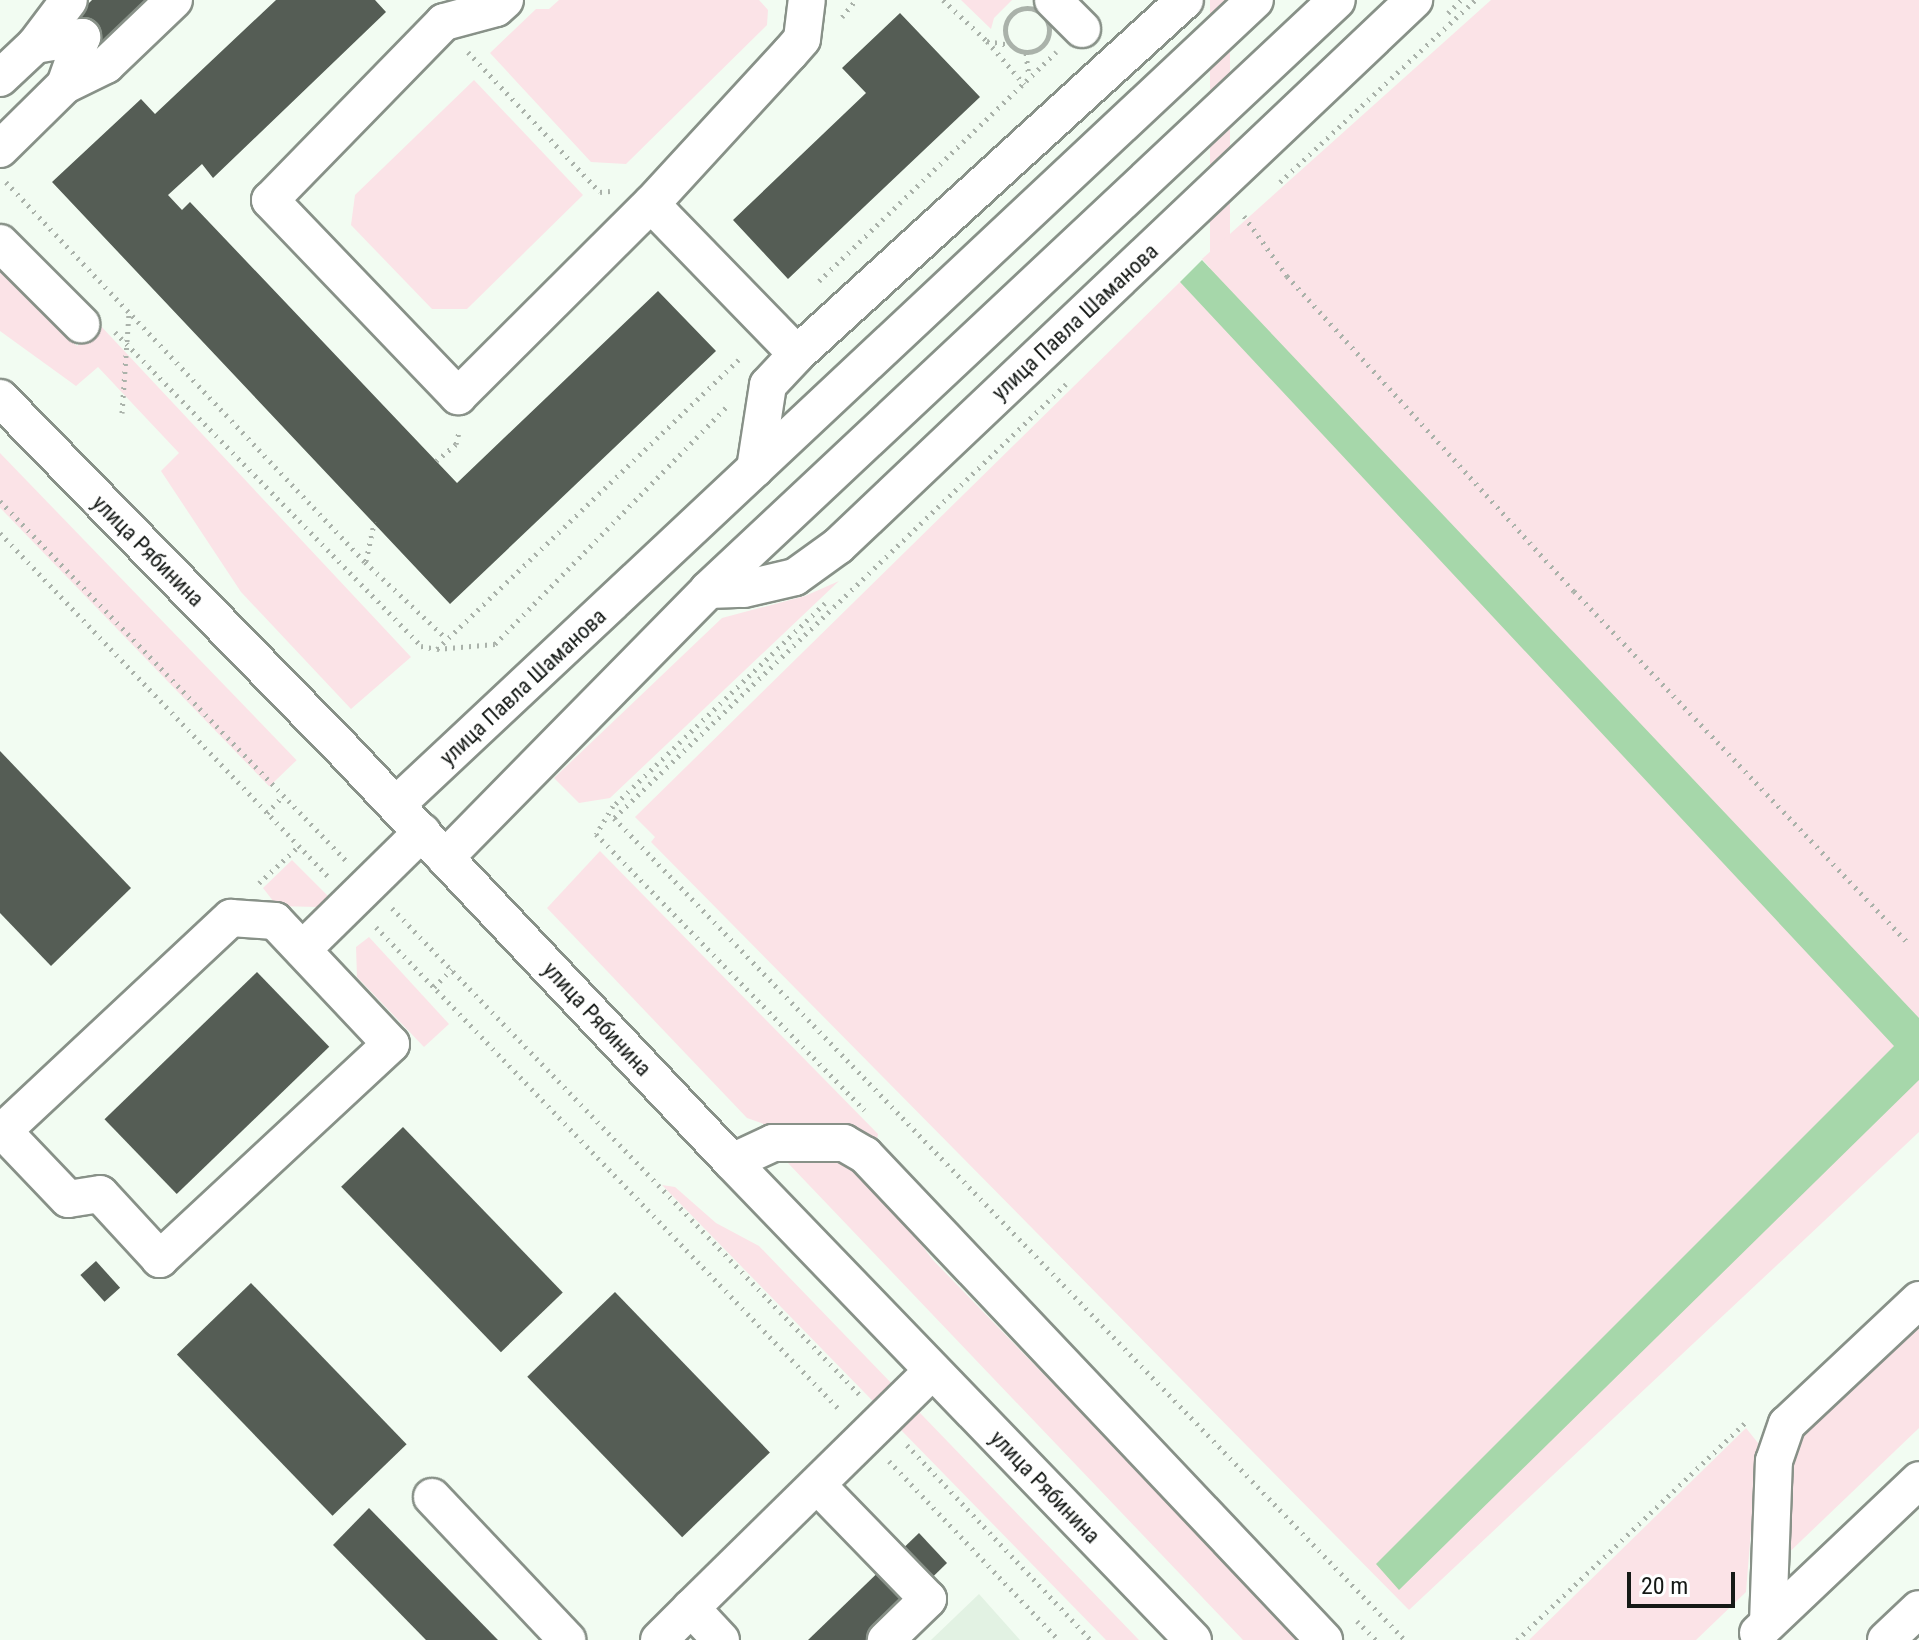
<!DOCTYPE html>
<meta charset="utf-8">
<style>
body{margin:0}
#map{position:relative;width:1919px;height:1640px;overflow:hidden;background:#f2fcf2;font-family:"Roboto Condensed",sans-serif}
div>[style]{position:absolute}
.built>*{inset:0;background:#e2f2e3}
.green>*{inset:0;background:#fbe3e7;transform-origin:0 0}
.water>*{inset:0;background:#a6d7aa}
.building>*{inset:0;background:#555d55;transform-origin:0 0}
.path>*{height:5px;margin-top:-2.5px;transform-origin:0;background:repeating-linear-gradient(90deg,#aab2aa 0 2px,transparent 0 8px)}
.path>.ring{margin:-2.5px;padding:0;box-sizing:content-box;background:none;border:5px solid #aab2aa;border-radius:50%}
.roads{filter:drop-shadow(2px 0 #889188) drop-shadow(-2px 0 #889188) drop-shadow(0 2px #889188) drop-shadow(0 -2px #889188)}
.minor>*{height:36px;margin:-18px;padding:0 18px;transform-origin:18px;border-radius:18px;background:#fff}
span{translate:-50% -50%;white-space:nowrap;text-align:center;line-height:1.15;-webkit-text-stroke:8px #fff;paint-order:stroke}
.street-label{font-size:22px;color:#151916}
.scale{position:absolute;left:1627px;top:1572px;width:108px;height:36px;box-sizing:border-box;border:4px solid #151916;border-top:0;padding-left:10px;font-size:24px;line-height:28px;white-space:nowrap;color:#151916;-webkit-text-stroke:6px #fff;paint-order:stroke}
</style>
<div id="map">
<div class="built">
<div style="clip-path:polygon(979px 1594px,1020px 1640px,931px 1640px)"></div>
</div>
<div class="green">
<div style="clip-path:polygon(559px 0,759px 0,768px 10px,767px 25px,626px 164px,591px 162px,490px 53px,536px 9px,549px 9px)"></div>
<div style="clip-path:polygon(961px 0,1012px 0,994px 18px,991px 29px)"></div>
<div style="left:1210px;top:0;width:20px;height:589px"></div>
<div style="clip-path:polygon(1491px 0,1919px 0,1919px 1132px,1409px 1610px,651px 842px,655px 837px,635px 817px,1180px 282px,1204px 307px,1226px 285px,1202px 259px)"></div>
<div style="clip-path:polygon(474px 80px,583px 195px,467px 309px,432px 309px,351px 225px,355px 195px)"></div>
<div style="clip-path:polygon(0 269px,77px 346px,99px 324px,411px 657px,351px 709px,241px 592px,161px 471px,179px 453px,98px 367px,76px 386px,0 331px)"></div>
<div style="left:0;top:453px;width:427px;height:38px;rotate:46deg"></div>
<div style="clip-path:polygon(839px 581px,610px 798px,579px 803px,554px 778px,722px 618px,805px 596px)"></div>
<div style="clip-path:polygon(600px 851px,878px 1134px,876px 1144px,772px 1127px,747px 1118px,547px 908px)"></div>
<div style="clip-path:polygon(292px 860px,328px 896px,317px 907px,277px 906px,263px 888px)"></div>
<div style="clip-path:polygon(369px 937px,449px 1024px,424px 1047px,357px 977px,356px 947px)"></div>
<div style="clip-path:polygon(845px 1161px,887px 1197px,932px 1259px,1301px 1640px,1243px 1640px,787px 1162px)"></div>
<div style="clip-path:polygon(662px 1185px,675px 1187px,716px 1223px,759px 1246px,1139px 1640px,1106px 1640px)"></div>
<div style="clip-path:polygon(1919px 1324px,1919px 1428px,1779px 1562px,1786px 1442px)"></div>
<div style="clip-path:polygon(1746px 1428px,1758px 1443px,1746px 1592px,1696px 1640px,1529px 1640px)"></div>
</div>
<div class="water">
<div style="clip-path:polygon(1202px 260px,1919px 1018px,1919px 1080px,1399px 1590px,1376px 1564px,1894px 1046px,1180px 282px)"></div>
</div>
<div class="building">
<div style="clip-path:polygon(92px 0,150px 0,97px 53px,69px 23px)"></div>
<div style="clip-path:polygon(276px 0,375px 0,386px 12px,213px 178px,202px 164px,168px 195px,182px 210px,190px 202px,457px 483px,658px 291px,716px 351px,450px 604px,52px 182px,141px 99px,155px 114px)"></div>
<div style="clip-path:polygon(900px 13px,980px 97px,788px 279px,733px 220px,866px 93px,842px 68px)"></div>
<div style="clip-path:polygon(0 751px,131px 888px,51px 966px,0 913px)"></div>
<div style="left:257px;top:972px;width:104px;height:212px;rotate:46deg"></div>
<div style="left:403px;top:1127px;width:230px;height:86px;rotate:46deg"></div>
<div style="left:96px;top:1261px;width:36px;height:21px;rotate:48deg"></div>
<div style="left:251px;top:1283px;width:224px;height:103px;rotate:46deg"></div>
<div style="left:615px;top:1292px;width:223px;height:122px;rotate:46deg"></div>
<div style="clip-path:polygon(369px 1508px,498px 1640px,426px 1640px,333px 1545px)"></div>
<div style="clip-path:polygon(919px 1533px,947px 1563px,868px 1640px,808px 1640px)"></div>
</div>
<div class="path">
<div style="left:943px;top:0;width:60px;rotate:43deg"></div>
<div style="left:987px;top:41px;width:57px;rotate:49.3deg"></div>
<div class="ring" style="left:1005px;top:8px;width:39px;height:39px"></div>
<div style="left:1448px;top:13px;width:18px;rotate:-45deg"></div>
<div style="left:842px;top:17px;width:22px;rotate:-51deg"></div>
<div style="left:987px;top:41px;width:22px;rotate:10deg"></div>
<div style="left:468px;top:52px;width:192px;rotate:46.7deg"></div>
<div style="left:600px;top:192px;width:10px;rotate:-6deg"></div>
<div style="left:1026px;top:53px;width:23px;rotate:83deg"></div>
<div style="left:6px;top:182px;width:523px;rotate:46.63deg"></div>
<div style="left:365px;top:562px;width:111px;rotate:43.2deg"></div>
<div style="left:1280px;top:182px;width:267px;rotate:-43deg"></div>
<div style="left:1244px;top:216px;width:74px;rotate:54.4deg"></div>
<div style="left:1287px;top:276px;width:426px;rotate:47.7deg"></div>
<div style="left:1574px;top:591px;width:485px;rotate:46.5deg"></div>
<div style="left:819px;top:281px;width:330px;rotate:-44deg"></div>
<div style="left:115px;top:332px;width:438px;rotate:45.7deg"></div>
<div style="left:421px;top:646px;width:16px;rotate:11deg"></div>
<div style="left:437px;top:649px;width:58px;rotate:-4.9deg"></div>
<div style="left:495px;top:644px;width:334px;rotate:-45.7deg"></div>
<div style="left:1066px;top:384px;width:627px;rotate:136.16deg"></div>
<div style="left:614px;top:818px;width:1141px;rotate:46.1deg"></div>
<div style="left:122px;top:413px;width:100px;rotate:-86deg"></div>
<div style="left:436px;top:461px;width:26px;rotate:-40deg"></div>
<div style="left:456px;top:444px;width:12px;rotate:-76deg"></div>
<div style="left:0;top:501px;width:499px;rotate:46.1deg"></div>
<div style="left:0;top:533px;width:475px;rotate:46.3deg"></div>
<div style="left:366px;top:561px;width:40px;rotate:-78deg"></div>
<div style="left:825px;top:603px;width:294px;rotate:136.2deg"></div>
<div style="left:613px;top:806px;width:33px;rotate:121deg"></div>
<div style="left:596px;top:834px;width:385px;rotate:45.8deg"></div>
<div style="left:437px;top:649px;width:420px;rotate:-43.8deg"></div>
<div style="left:267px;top:813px;width:23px;rotate:-47deg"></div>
<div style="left:259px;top:883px;width:54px;rotate:-42.8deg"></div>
<div style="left:392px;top:908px;width:674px;rotate:46.14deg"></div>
<div style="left:376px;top:927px;width:670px;rotate:46.15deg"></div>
<div style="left:434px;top:987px;width:25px;rotate:-45deg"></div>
<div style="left:907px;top:1445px;width:268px;rotate:46.7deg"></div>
<div style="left:889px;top:1461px;width:247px;rotate:46.5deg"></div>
<div style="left:1357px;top:1621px;width:27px;rotate:45deg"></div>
<div style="left:1517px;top:1640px;width:319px;rotate:-43.6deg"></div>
</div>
<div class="roads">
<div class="minor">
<div style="left:505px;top:0;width:12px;rotate:138deg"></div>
<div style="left:496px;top:8px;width:54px;rotate:164.9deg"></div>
<div style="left:444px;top:22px;width:249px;rotate:134.3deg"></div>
<div style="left:270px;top:200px;width:272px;rotate:46.2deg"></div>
<div style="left:458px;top:396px;width:272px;rotate:-44.9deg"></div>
<div style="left:651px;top:204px;width:205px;rotate:-47.4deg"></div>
<div style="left:790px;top:53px;width:18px;rotate:-49deg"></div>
<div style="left:802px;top:39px;width:39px;rotate:-83deg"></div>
<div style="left:1053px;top:0;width:41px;rotate:45deg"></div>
<div style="left:35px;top:45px;width:48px;rotate:-9.7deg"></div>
<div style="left:82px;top:37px;width:51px;rotate:109.5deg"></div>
<div style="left:0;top:78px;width:48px;rotate:-43.3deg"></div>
<div style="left:35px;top:45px;width:56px;rotate:-52.9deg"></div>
<div style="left:0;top:149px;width:91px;rotate:-44.6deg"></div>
<div style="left:65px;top:85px;width:46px;rotate:-26deg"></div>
<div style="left:106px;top:65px;width:94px;rotate:-43.7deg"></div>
<div style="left:651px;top:204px;width:209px;rotate:45.8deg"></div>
<div style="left:0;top:243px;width:115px;rotate:45deg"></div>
<div style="left:0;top:398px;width:481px;rotate:45.7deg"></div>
<div style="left:336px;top:742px;width:577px;rotate:46.68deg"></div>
<div style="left:732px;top:1162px;width:664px;rotate:46.04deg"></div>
<div style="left:755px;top:469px;width:85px;rotate:-81.2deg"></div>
<div style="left:768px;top:385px;width:42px;rotate:-46.9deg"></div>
<div style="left:797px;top:354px;width:525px;rotate:-42.38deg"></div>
<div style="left:708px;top:590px;width:36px;rotate:-2deg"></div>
<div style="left:744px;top:589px;width:52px;rotate:-13.2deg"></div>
<div style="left:795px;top:577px;width:53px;rotate:-35.8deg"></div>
<div style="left:838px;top:546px;width:794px;rotate:-43.47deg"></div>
<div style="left:396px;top:805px;width:1177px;rotate:-43.14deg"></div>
<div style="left:445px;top:858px;width:375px;rotate:-45.5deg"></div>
<div style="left:708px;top:590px;width:862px;rotate:-43.17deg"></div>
<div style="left:231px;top:918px;width:44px;rotate:3.9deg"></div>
<div style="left:275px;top:921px;width:169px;rotate:46.7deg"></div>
<div style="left:391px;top:1044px;width:316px;rotate:137.1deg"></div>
<div style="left:160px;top:1259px;width:88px;rotate:-132.7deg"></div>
<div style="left:100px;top:1194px;width:32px;rotate:171deg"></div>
<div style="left:68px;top:1199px;width:94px;rotate:-133.7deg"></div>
<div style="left:3px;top:1131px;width:312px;rotate:-43.1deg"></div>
<div style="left:303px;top:949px;width:167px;rotate:-44.5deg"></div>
<div style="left:732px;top:1162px;width:45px;rotate:-24.9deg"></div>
<div style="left:773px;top:1143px;width:71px"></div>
<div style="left:844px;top:1143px;width:24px;rotate:30deg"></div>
<div style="left:865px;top:1155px;width:668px;rotate:46.58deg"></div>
<div style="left:817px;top:1485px;width:159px;rotate:45.8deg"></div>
<div style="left:928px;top:1599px;width:59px;rotate:135.7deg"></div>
<div style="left:432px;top:1497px;width:197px;rotate:46.6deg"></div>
<div style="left:1768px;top:1623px;width:162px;rotate:-87.9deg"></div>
<div style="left:1774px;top:1461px;width:39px;rotate:-71deg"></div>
<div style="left:1787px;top:1424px;width:181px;rotate:-43.2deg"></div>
<div style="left:1758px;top:1633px;width:222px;rotate:-43.5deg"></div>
<div style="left:659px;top:1640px;width:45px;rotate:-45deg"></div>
<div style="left:721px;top:1640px;width:44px;rotate:-133.2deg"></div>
<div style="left:691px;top:1608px;width:338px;rotate:-44.5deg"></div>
<div style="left:1886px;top:1640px;width:45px;rotate:-43.2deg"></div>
</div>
</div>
<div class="street-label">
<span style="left:1075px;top:322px;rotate:-43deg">улица Павла Шаманова</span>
<span style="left:148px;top:551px;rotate:45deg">улица Рябинина</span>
<span style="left:523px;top:687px;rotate:-43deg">улица Павла Шаманова</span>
<span style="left:597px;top:1019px;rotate:47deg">улица Рябинина</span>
<span style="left:1045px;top:1487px;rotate:46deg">улица Рябинина</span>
</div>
<div class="scale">20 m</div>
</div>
